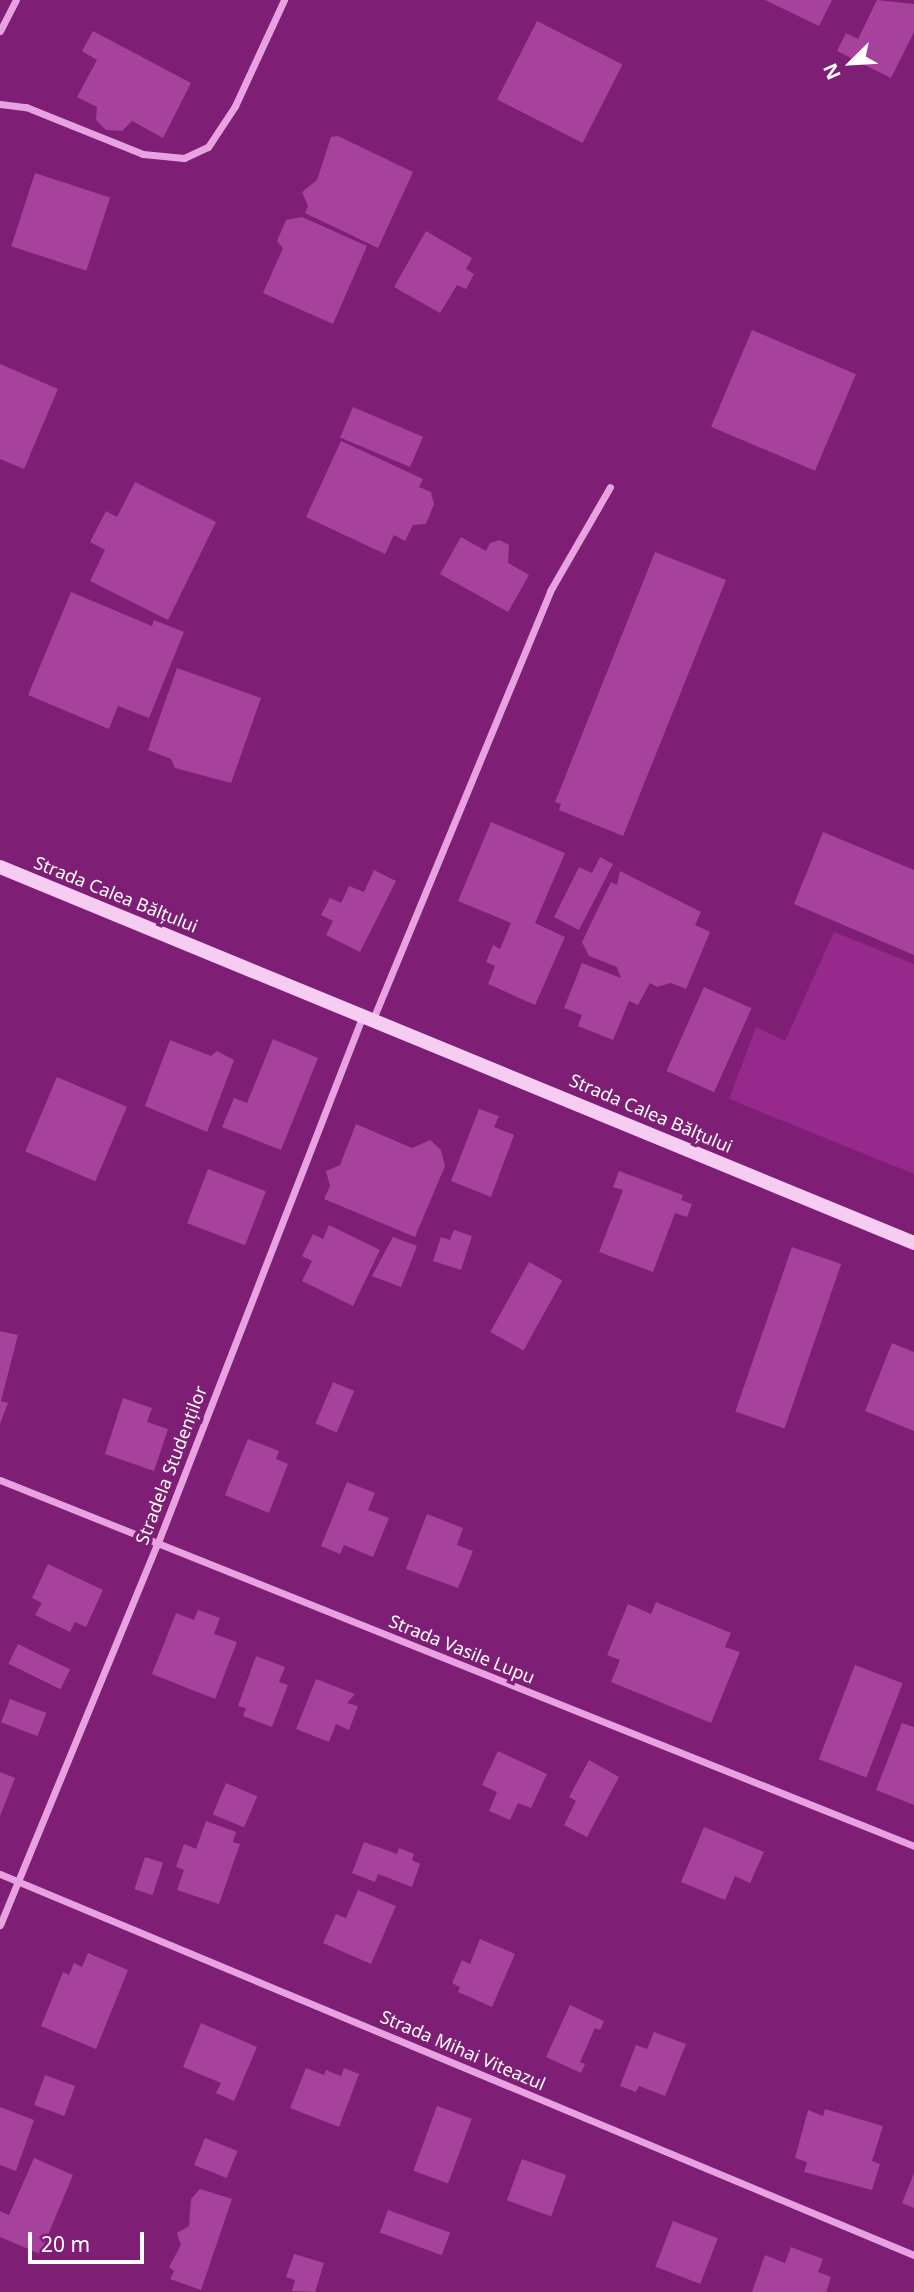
<!DOCTYPE html>
<meta charset="utf-8">
<style>
body{margin:0}
#map{position:relative;width:914px;height:2292px;overflow:hidden;background:#7e1e74;font-family:"Noto Sans",sans-serif}
div>[style]{position:absolute}
.green>*{inset:0;background:#97288c}
.building>*{inset:0;background:#a6429c;transform-origin:0 0}
.minor>*{height:7px;margin:-3.5px;padding:0 3.5px;transform-origin:3.5px;border-radius:3.5px;background:#e8a1e1}
.secondary>*{height:14px;margin:-7px;padding:0 7px;transform-origin:7px;border-radius:7px;background:#f6ccf2}
span{translate:-50% -50%;white-space:nowrap;text-align:center;line-height:1.15;-webkit-text-stroke:7px #7e1e74;paint-order:stroke}
.street-label{font-size:18px;color:#fff}
.north{position:absolute;left:816px;top:28px;width:70px;height:70px;-webkit-text-stroke:5px #7e1e74;paint-order:stroke;rotate:246deg;font-size:19px;font-weight:700;line-height:28px;text-align:center;color:#fff}
.north::after{content:'';display:block;margin:auto;width:24px;height:32px;background:#fff;clip-path:polygon(50% 0,100% 100%,50% 72%,0 100%)}
.scale{position:absolute;left:28px;top:2232px;width:116px;height:32px;box-sizing:border-box;border:4px solid #fff;border-top:0;padding-left:9px;font-size:21px;line-height:24px;white-space:nowrap;color:#fff;-webkit-text-stroke:5px #7e1e74;paint-order:stroke}
</style>
<div id="map">
<div class="green">
<div style="clip-path:polygon(834px 932px,914px 964px,914px 1174px,729px 1099px,756px 1027px,785px 1041px)"></div>
</div>
<div class="building">
<div style="clip-path:polygon(765px 0,832px 0,819px 26px)"></div>
<div style="clip-path:polygon(877px 0,914px 4px,914px 32px,891px 78px,837px 51px,846px 33px,858px 39px)"></div>
<div style="left:537px;top:21px;width:96px;height:88px;rotate:27deg"></div>
<div style="clip-path:polygon(93px 31px,191px 83px,163px 138px,132px 121px,122px 131px,106px 130px,96px 120px,97px 107px,77px 97px,97px 60px,82px 51px)"></div>
<div style="clip-path:polygon(338px 136px,413px 172px,378px 248px,305px 213px,308px 206px,302px 192px,317px 180px,331px 137px)"></div>
<div style="left:35px;top:173px;width:79px;height:77px;rotate:18deg"></div>
<div style="clip-path:polygon(302px 217px,367px 246px,333px 324px,263px 293px,283px 248px,277px 241px,286px 220px)"></div>
<div style="clip-path:polygon(426px 231px,472px 258px,466px 269px,474px 274px,466px 289px,457px 285px,440px 313px,394px 287px)"></div>
<div style="left:752px;top:330px;width:113px;height:105px;rotate:23deg"></div>
<div style="clip-path:polygon(0 364px,58px 389px,24px 469px,0 459px)"></div>
<div style="left:353px;top:407px;width:76px;height:33px;rotate:23deg"></div>
<div style="clip-path:polygon(341px 441px,423px 479px,419px 487px,431px 492px,434px 504px,426px 524px,413px 525px,405px 541px,394px 535px,385px 554px,306px 517px)"></div>
<div style="clip-path:polygon(135px 482px,216px 522px,168px 620px,90px 581px,105px 550px,90px 542px,106px 511px,117px 517px)"></div>
<div style="clip-path:polygon(461px 537px,486px 551px,490px 543px,500px 540px,509px 545px,508px 563px,529px 575px,508px 612px,440px 574px)"></div>
<div style="clip-path:polygon(655px 552px,726px 580px,623px 836px,559px 810px,561px 804px,555px 802px)"></div>
<div style="clip-path:polygon(71px 592px,152px 626px,154px 620px,184px 632px,149px 718px,118px 706px,109px 729px,28px 695px)"></div>
<div style="clip-path:polygon(177px 668px,261px 698px,231px 783px,175px 768px,171px 759px,148px 750px)"></div>
<div style="clip-path:polygon(491px 822px,565px 853px,535px 923px,565px 937px,535px 1005px,488px 984px,495px 966px,486px 962px,493px 945px,500px 949px,511px 923px,458px 901px)"></div>
<div style="clip-path:polygon(823px 832px,914px 870px,914px 955px,794px 904px)"></div>
<div style="clip-path:polygon(600px 857px,613px 864px,579px 930px,554px 917px,579px 867px,592px 873px)"></div>
<div style="clip-path:polygon(374px 870px,396px 881px,360px 952px,326px 935px,333px 921px,321px 915px,330px 898px,341px 903px,349px 886px,364px 892px)"></div>
<div style="clip-path:polygon(620px 871px,701px 912px,695px 925px,710px 932px,686px 989px,671px 983px,657px 987px,650px 983px,638px 1005px,629px 1001px,613px 1040px,578px 1026px,582px 1015px,564px 1008px,582px 963px,621px 978px,617px 967px,589px 956px,582px 942px,611px 882px,617px 885px)"></div>
<div style="left:704px;top:987px;width:52px;height:92px;rotate:24deg"></div>
<div style="clip-path:polygon(273px 1039px,318px 1058px,281px 1150px,222px 1127px,234px 1098px,247px 1103px)"></div>
<div style="clip-path:polygon(170px 1040px,211px 1056px,217px 1051px,234px 1060px,207px 1132px,145px 1106px)"></div>
<div style="left:57px;top:1077px;width:76px;height:81px;rotate:23deg"></div>
<div style="clip-path:polygon(479px 1109px,499px 1116px,494px 1127px,514px 1135px,491px 1197px,451px 1181px)"></div>
<div style="clip-path:polygon(356px 1124px,412px 1148px,430px 1140px,441px 1150px,445px 1166px,415px 1237px,324px 1199px,330px 1186px,326px 1171px,340px 1165px)"></div>
<div style="left:208px;top:1169px;width:62px;height:58px;rotate:21deg"></div>
<div style="clip-path:polygon(619px 1171px,683px 1195px,681px 1200px,692px 1204px,687px 1217px,675px 1213px,653px 1272px,599px 1252px,623px 1190px,613px 1187px)"></div>
<div style="clip-path:polygon(329px 1225px,380px 1250px,353px 1306px,302px 1281px,312px 1261px,302px 1256px,313px 1234px,323px 1239px)"></div>
<div style="clip-path:polygon(454px 1230px,472px 1236px,461px 1270px,433px 1261px,441px 1237px,450px 1240px)"></div>
<div style="clip-path:polygon(393px 1237px,417px 1246px,401px 1287px,372px 1276px)"></div>
<div style="left:792px;top:1247px;width:52px;height:174px;rotate:19deg"></div>
<div style="left:529px;top:1262px;width:38px;height:80px;rotate:29deg"></div>
<div style="clip-path:polygon(0 1331px,18px 1335px,1px 1401px,8px 1403px,0 1424px)"></div>
<div style="clip-path:polygon(892px 1343px,914px 1352px,914px 1431px,865px 1411px)"></div>
<div style="left:333px;top:1382px;width:23px;height:45px;rotate:23deg"></div>
<div style="clip-path:polygon(123px 1398px,152px 1408px,147px 1422px,168px 1429px,154px 1471px,105px 1454px)"></div>
<div style="clip-path:polygon(248px 1439px,279px 1451px,276px 1459px,288px 1464px,269px 1513px,225px 1495px)"></div>
<div style="clip-path:polygon(347px 1482px,375px 1493px,368px 1510px,389px 1518px,373px 1557px,344px 1545px,340px 1554px,321px 1546px)"></div>
<div style="clip-path:polygon(427px 1514px,463px 1528px,457px 1545px,473px 1551px,458px 1588px,406px 1569px)"></div>
<div style="clip-path:polygon(48px 1564px,103px 1590px,86px 1627px,75px 1622px,70px 1632px,35px 1615px,42px 1603px,32px 1598px)"></div>
<div style="clip-path:polygon(656px 1602px,731px 1633px,725px 1647px,740px 1652px,711px 1723px,611px 1682px,620px 1660px,607px 1655px,628px 1604px,651px 1614px)"></div>
<div style="clip-path:polygon(198px 1610px,220px 1618px,214px 1634px,237px 1642px,215px 1699px,152px 1674px,176px 1613px,194px 1620px)"></div>
<div style="left:18px;top:1644px;width:58px;height:22px;rotate:26deg"></div>
<div style="clip-path:polygon(256px 1656px,285px 1667px,279px 1682px,288px 1685px,272px 1727px,243px 1716px,246px 1708px,238px 1706px)"></div>
<div style="left:855px;top:1665px;width:51px;height:101px;rotate:21deg"></div>
<div style="clip-path:polygon(316px 1679px,355px 1694px,347px 1703px,358px 1706px,349px 1730px,336px 1724px,329px 1742px,296px 1729px)"></div>
<div style="left:10px;top:1699px;width:39px;height:25px;rotate:21deg"></div>
<div style="clip-path:polygon(902px 1723px,914px 1727px,914px 1805px,876px 1790px)"></div>
<div style="clip-path:polygon(498px 1751px,547px 1774px,531px 1808px,518px 1803px,510px 1820px,489px 1811px,497px 1792px,482px 1785px)"></div>
<div style="clip-path:polygon(589px 1760px,619px 1777px,587px 1837px,564px 1825px,576px 1801px,569px 1797px)"></div>
<div style="clip-path:polygon(0 1772px,15px 1778px,0 1816px)"></div>
<div style="left:226px;top:1783px;width:34px;height:34px;rotate:23deg"></div>
<div style="clip-path:polygon(206px 1821px,236px 1832px,233px 1842px,240px 1844px,219px 1904px,177px 1890px,184px 1870px,176px 1867px,184px 1844px,196px 1849px)"></div>
<div style="clip-path:polygon(704px 1827px,764px 1852px,750px 1883px,735px 1876px,725px 1900px,681px 1882px)"></div>
<div style="clip-path:polygon(364px 1842px,397px 1854px,399px 1848px,414px 1854px,412px 1860px,420px 1864px,412px 1887px,378px 1874px,375px 1882px,352px 1873px)"></div>
<div style="left:145px;top:1857px;width:19px;height:34px;rotate:18deg"></div>
<div style="clip-path:polygon(358px 1890px,396px 1906px,371px 1964px,323px 1943px,336px 1914px,346px 1918px)"></div>
<div style="clip-path:polygon(480px 1939px,515px 1954px,492px 2007px,458px 1992px,460px 1987px,452px 1983px,462px 1960px,470px 1964px)"></div>
<div style="clip-path:polygon(88px 1953px,128px 1970px,96px 2049px,41px 2026px,63px 1972px,69px 1975px,74px 1963px,82px 1967px)"></div>
<div style="clip-path:polygon(570px 2005px,604px 2021px,600px 2030px,595px 2028px,580px 2062px,585px 2064px,581px 2073px,546px 2057px)"></div>
<div style="clip-path:polygon(201px 2023px,257px 2047px,234px 2101px,216px 2093px,221px 2083px,183px 2067px)"></div>
<div style="clip-path:polygon(654px 2032px,686px 2044px,665px 2096px,639px 2086px,636px 2092px,620px 2086px,636px 2045px,647px 2049px)"></div>
<div style="clip-path:polygon(306px 2068px,324px 2075px,326px 2070px,341px 2076px,344px 2068px,359px 2074px,339px 2127px,290px 2108px)"></div>
<div style="left:45px;top:2075px;width:32px;height:32px;rotate:20deg"></div>
<div style="left:437px;top:2106px;width:37px;height:69px;rotate:20deg"></div>
<div style="clip-path:polygon(0 2107px,34px 2120px,16px 2171px,0 2165px)"></div>
<div style="clip-path:polygon(825px 2109px,883px 2126px,872px 2161px,880px 2164px,872px 2190px,804px 2172px,807px 2162px,795px 2158px,808px 2110px,823px 2116px)"></div>
<div style="left:205px;top:2138px;width:35px;height:29px;rotate:22deg"></div>
<div style="clip-path:polygon(34px 2158px,73px 2175px,40px 2254px,0 2237px,0 2211px,9px 2215px)"></div>
<div style="left:522px;top:2159px;width:47px;height:44px;rotate:20deg"></div>
<div style="clip-path:polygon(914px 2173px,914px 2208px,902px 2203px)"></div>
<div style="clip-path:polygon(200px 2189px,232px 2199px,201px 2290px,170px 2279px,174px 2271px,169px 2267px,181px 2245px,177px 2233px,189px 2226px,191px 2199px)"></div>
<div style="left:388px;top:2210px;width:66px;height:24px;rotate:20deg"></div>
<div style="left:673px;top:2221px;width:48px;height:49px;rotate:21deg"></div>
<div style="clip-path:polygon(791px 2247px,823px 2259px,818px 2272px,831px 2277px,826px 2292px,752px 2292px,765px 2255px,785px 2263px)"></div>
<div style="clip-path:polygon(294px 2254px,324px 2263px,315px 2292px,292px 2291px,295px 2280px,286px 2277px)"></div>
</div>
<div class="minor">
<div style="left:0;top:31px;width:35px;rotate:-63deg"></div>
<div style="left:0;top:104px;width:26px;rotate:7deg"></div>
<div style="left:26px;top:107px;width:126px;rotate:21.9deg"></div>
<div style="left:143px;top:154px;width:41px;rotate:5.6deg"></div>
<div style="left:184px;top:158px;width:26px;rotate:-25deg"></div>
<div style="left:208px;top:147px;width:49px;rotate:-56.6deg"></div>
<div style="left:235px;top:106px;width:117px;rotate:-65.2deg"></div>
<div style="left:373px;top:1019px;width:463px;rotate:-67.5deg"></div>
<div style="left:550px;top:591px;width:120px;rotate:-60deg"></div>
<div style="left:0;top:1480px;width:985px;rotate:21.82deg"></div>
<div style="left:0;top:1874px;width:990px;rotate:22.63deg"></div>
<div style="left:0;top:1925px;width:411px;rotate:-67.6deg"></div>
<div style="left:157px;top:1545px;width:569px;rotate:-68.76deg"></div>
</div>
<div class="secondary">
<div style="left:0;top:867px;width:988px;rotate:22.36deg"></div>
</div>
<div class="street-label">
<span style="left:116px;top:894px;rotate:22deg">Strada Calea Bălțului</span>
<span style="left:651px;top:1113px;rotate:23deg">Strada Calea Bălțului</span>
<span style="left:171px;top:1465px;rotate:-69deg">Stradela Studenților</span>
<span style="left:462px;top:1649px;rotate:22deg">Strada Vasile Lupu</span>
<span style="left:463px;top:2050px;rotate:23deg">Strada Mihai Viteazul</span>
</div>
<div class="north">N</div>
<div class="scale">20 m</div>
</div>
